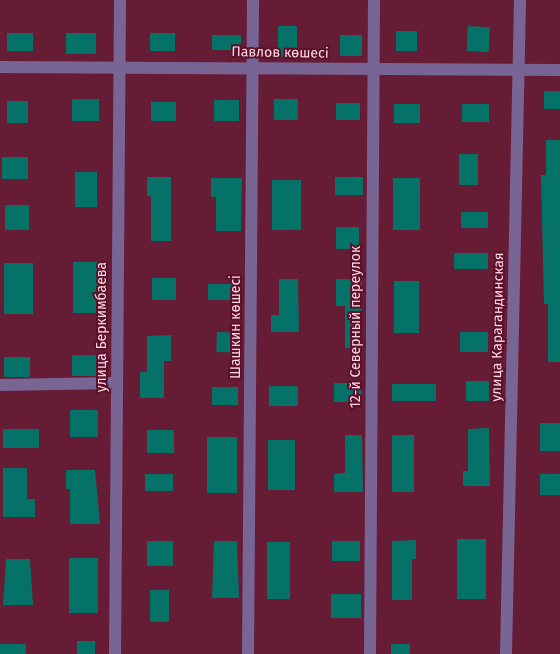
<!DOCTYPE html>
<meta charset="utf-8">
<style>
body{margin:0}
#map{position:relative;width:560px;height:654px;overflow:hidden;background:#671c36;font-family:"Fira Sans",sans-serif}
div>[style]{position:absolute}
.building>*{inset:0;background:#057268;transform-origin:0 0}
.minor>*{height:12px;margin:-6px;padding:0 6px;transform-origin:6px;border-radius:6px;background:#796594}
span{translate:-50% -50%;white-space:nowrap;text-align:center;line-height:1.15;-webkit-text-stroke:4px #5b102c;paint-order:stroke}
.street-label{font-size:14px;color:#fed8e0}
</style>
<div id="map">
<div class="building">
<div style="left:278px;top:26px;width:19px;height:31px"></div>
<div style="left:468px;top:26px;width:22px;height:25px;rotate:3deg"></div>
<div style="left:396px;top:31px;width:21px;height:20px"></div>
<div style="left:7px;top:33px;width:26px;height:18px"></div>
<div style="left:66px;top:33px;width:30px;height:21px"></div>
<div style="left:150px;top:33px;width:25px;height:18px"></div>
<div style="left:212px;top:35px;width:29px;height:15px"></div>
<div style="left:340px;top:35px;width:22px;height:21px"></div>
<div style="left:544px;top:91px;width:16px;height:18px"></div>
<div style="left:72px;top:99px;width:27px;height:22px"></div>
<div style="left:274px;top:99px;width:24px;height:21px"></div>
<div style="left:214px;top:100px;width:25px;height:21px"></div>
<div style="left:7px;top:101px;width:21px;height:22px"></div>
<div style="left:151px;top:102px;width:25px;height:19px"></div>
<div style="left:336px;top:103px;width:24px;height:17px"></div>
<div style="left:394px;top:104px;width:26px;height:19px"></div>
<div style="left:462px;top:104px;width:27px;height:18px"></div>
<div style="clip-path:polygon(546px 140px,560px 140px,560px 362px,548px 362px,548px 304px,544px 304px,541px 175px,546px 175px)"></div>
<div style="left:459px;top:154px;width:19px;height:31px"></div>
<div style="left:2px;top:157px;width:26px;height:22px"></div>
<div style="left:75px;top:172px;width:22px;height:35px"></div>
<div style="clip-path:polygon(147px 177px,171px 177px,171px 241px,151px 241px,151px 196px,147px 196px)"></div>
<div style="left:335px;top:177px;width:28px;height:18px"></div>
<div style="clip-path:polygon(211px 178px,242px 178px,241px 231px,216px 231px,216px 197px,211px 197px)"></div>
<div style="left:393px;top:178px;width:27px;height:52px"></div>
<div style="left:272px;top:180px;width:29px;height:50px"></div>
<div style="left:5px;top:205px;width:24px;height:25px"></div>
<div style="left:461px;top:212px;width:27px;height:16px"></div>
<div style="left:336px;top:227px;width:23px;height:22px"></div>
<div style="left:454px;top:253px;width:34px;height:16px"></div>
<div style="left:73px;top:262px;width:24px;height:51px"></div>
<div style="left:4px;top:263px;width:29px;height:51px"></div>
<div style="left:152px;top:278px;width:24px;height:22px"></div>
<div style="clip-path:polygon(279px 279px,298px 279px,299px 332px,271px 332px,271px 315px,279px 315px)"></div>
<div style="clip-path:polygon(336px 279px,362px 279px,361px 348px,345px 348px,345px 306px,336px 306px)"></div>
<div style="left:394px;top:281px;width:25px;height:52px"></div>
<div style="left:208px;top:284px;width:33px;height:16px"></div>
<div style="left:217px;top:332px;width:25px;height:20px;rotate:2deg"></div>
<div style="left:460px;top:332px;width:28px;height:20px"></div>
<div style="clip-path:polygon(171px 335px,171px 361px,164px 361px,164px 398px,140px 398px,140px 372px,147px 372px,147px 336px)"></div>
<div style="left:72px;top:355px;width:28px;height:21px"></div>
<div style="left:4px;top:357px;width:26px;height:20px"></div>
<div style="left:466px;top:381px;width:23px;height:20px"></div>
<div style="left:334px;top:383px;width:28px;height:19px"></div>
<div style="left:392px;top:384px;width:44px;height:17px"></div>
<div style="left:269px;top:386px;width:29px;height:20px"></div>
<div style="left:212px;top:387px;width:26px;height:18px"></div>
<div style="left:70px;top:410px;width:28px;height:27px"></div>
<div style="left:540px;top:423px;width:20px;height:28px"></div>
<div style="clip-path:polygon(489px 428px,490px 486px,463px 486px,463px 471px,468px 471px,468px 429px)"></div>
<div style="left:3px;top:429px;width:36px;height:19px"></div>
<div style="left:147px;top:430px;width:27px;height:23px"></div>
<div style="clip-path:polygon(345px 435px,362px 435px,363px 492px,334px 492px,334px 474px,345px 473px)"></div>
<div style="left:392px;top:435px;width:22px;height:57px"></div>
<div style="left:207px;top:437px;width:30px;height:56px"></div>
<div style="left:268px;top:440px;width:27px;height:50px"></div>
<div style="clip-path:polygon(3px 468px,27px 468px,27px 499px,35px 499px,35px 517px,3px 517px)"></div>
<div style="clip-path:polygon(66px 470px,95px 470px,100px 524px,70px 524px,70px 489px,66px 489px)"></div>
<div style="left:145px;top:474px;width:28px;height:17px"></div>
<div style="left:540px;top:474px;width:20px;height:21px"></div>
<div style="left:457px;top:539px;width:29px;height:60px"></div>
<div style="clip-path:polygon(416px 540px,416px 559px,412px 559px,412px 600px,392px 600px,392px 541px)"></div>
<div style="left:147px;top:541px;width:26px;height:25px"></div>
<div style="clip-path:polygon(214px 541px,237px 541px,239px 598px,212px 598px)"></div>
<div style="left:332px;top:541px;width:28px;height:20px"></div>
<div style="left:267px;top:542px;width:23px;height:57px"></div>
<div style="left:69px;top:558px;width:29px;height:55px"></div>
<div style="clip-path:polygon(6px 559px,30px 559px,33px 605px,3px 605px)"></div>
<div style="left:150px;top:590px;width:19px;height:32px"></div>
<div style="left:331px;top:594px;width:30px;height:24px"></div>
<div style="left:77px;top:641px;width:18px;height:13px"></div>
<div style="left:0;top:644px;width:26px;height:10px"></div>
<div style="left:391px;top:644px;width:19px;height:10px"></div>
</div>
<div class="minor">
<div style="left:0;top:67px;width:560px;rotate:0.31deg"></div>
<div style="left:0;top:385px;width:117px;rotate:-1deg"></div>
<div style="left:115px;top:654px;width:654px;rotate:-89.56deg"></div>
<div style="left:248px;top:654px;width:654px;rotate:-89.56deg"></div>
<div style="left:370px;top:654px;width:654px;rotate:-89.65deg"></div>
<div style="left:506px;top:654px;width:654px;rotate:-88.77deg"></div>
</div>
<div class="street-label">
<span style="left:280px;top:53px;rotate:1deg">Павлов көшесі</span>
<span style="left:102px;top:327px;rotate:-90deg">улица Беркимбаева</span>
<span style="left:236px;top:327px;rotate:-90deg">Шашкин көшесі</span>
<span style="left:356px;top:327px;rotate:-90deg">12-й Северный переулок</span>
<span style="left:498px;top:327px;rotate:-89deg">улица Карагандинская</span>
</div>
</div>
